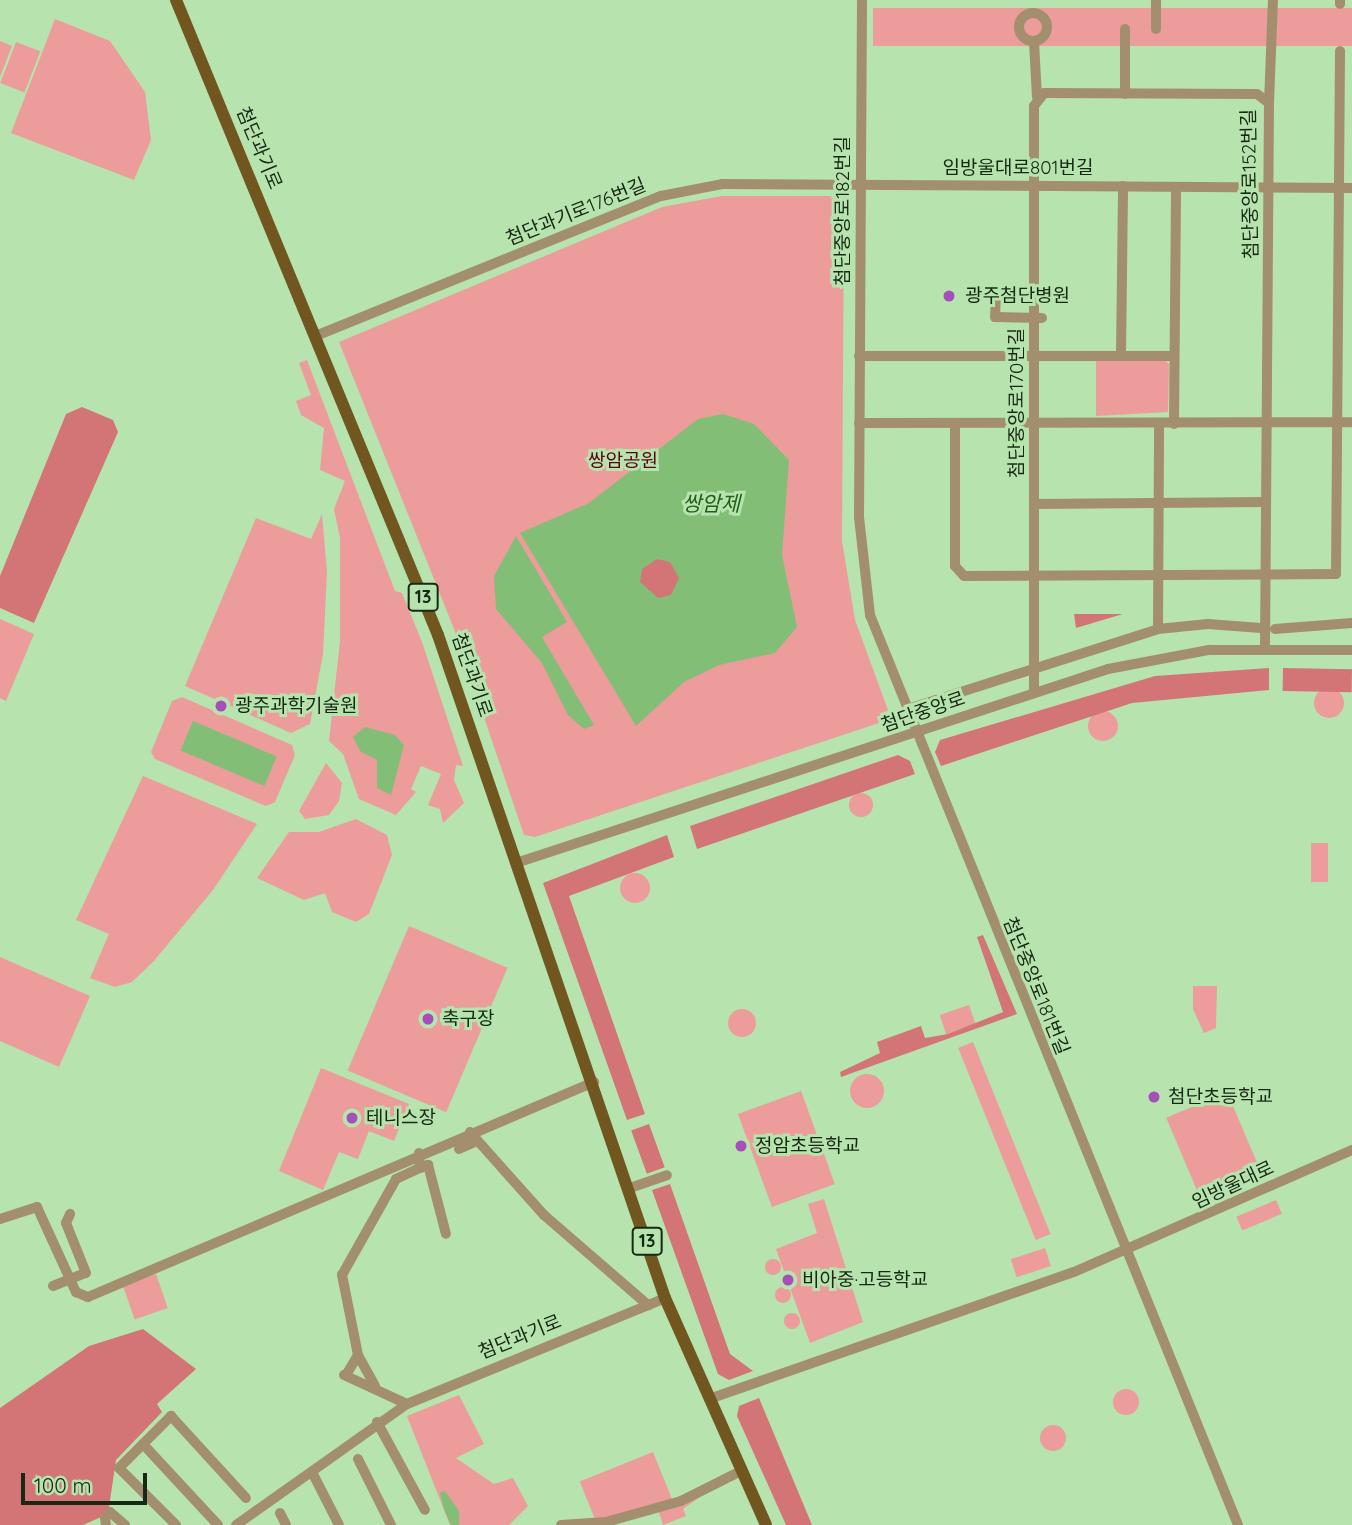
<!DOCTYPE html>
<meta charset="utf-8">
<style>
body{margin:0}
#map{position:relative;width:1352px;height:1525px;overflow:hidden;background:#b7e4ae;font-family:Quicksand,"Noto Sans KR",sans-serif}
div>[style]{position:absolute}
.green>*{inset:0;background:#eb9c9b;transform-origin:0 0}
.round{border-radius:50%}
.forest>*{inset:0;background:#d37576;transform-origin:0 0}
.water>*{inset:0;background:#82be76;transform-origin:0 0}
.minor>*{height:10px;margin:-5px;padding:0 5px;transform-origin:5px;border-radius:5px;background:#a38f6e}
.minor>.ring{margin:-5px;padding:0;box-sizing:content-box;background:none;border:10px solid #a38f6e;border-radius:50%}
.major>*{height:12px;margin:-6px;padding:0 6px;transform-origin:6px;border-radius:6px;background:#72561f}
.minor-bridge>*{height:10px;margin:-5px;padding:0 5px;transform-origin:5px;border-radius:5px;background:#a38f6e}
.dots>*{width:19px;height:19px;translate:-50% -50%;box-sizing:border-box;border:4px solid #b7e4ae;border-radius:50%}
span{translate:-50% -50%;white-space:nowrap;text-align:center;line-height:1.15;-webkit-text-stroke:6px #b7e4ae;paint-order:stroke}
.shield-label span{padding:2px 5px;background:#b7e4ae;border:2px solid;border-radius:5px;-webkit-text-stroke-width:0}
.shield-label{font-size:18px;color:#172814;font-weight:700}
.street-label{font-size:19px;color:#172814}
.poi-label{font-size:19px;color:#172814}
.left{translate:0 -50%;text-align:left}
.park-label{font-size:19px;color:#5d0414}
.water-label{font-size:21px;color:#245e18;font-style:italic}
.scale{position:absolute;left:21px;top:1473px;width:126px;height:32px;box-sizing:border-box;border:4px solid #172814;border-top:0;padding-left:9px;font-size:21px;line-height:24px;white-space:nowrap;color:#172814;-webkit-text-stroke:5px #b7e4ae;paint-order:stroke}
</style>
<div id="map">
<div class="green">
<div style="left:873px;top:8px;width:479px;height:38px"></div>
<div style="clip-path:polygon(55px 19px,110px 41px,145px 92px,151px 140px,134px 180px,11px 133px)"></div>
<div style="clip-path:polygon(0 41px,12px 46px,0 77px)"></div>
<div style="left:16px;top:42px;width:26px;height:44px;rotate:21deg"></div>
<div style="clip-path:polygon(722px 196px,833px 196px,844px 209px,842px 541px,855px 620px,888px 710px,882px 722px,535px 837px,524px 835px,454px 629px,339px 342px,662px 207px)"></div>
<div style="clip-path:polygon(1096px 358px,1162px 358px,1169px 364px,1168px 412px,1096px 416px)"></div>
<div style="clip-path:polygon(307px 360px,395px 591px,402px 593px,422px 642px,463px 766px,456px 765px,454px 780px,464px 803px,443px 823px,440px 809px,428px 805px,441px 774px,421px 766px,411px 789px,416px 792px,396px 815px,359px 799px,343px 754px,329px 741px,340px 641px,340px 538px,334px 509px,345px 481px,320px 470px,324px 428px,301px 415px,296px 401px,311px 395px,299px 363px)"></div>
<div style="clip-path:polygon(322px 514px,327px 572px,323px 654px,310px 724px,291px 733px,185px 686px,256px 518px,311px 539px)"></div>
<div style="clip-path:polygon(0 619px,34px 634px,6px 701px,0 698px)"></div>
<div class="round" style="left:1314px;top:688px;width:30px;height:30px"></div>
<div style="clip-path:polygon(182px 697px,292px 745px,295px 755px,275px 802px,266px 806px,155px 759px,151px 752px,172px 701px)"></div>
<div class="round" style="left:1088px;top:711px;width:30px;height:30px"></div>
<div style="clip-path:polygon(326px 763px,342px 783px,339px 801px,329px 815px,305px 819px,299px 811px)"></div>
<div style="clip-path:polygon(143px 776px,257px 824px,213px 890px,153px 962px,132px 982px,115px 987px,90px 978px,109px 934px,76px 920px)"></div>
<div class="round" style="left:849px;top:793px;width:24px;height:24px"></div>
<div style="clip-path:polygon(356px 819px,387px 835px,392px 855px,369px 914px,356px 922px,332px 912px,325px 893px,304px 900px,257px 878px,289px 832px,319px 832px)"></div>
<div style="left:1311px;top:843px;width:17px;height:39px"></div>
<div class="round" style="left:620px;top:873px;width:30px;height:30px"></div>
<div style="left:409px;top:926px;width:107px;height:157px;rotate:23deg"></div>
<div style="clip-path:polygon(0 957px,90px 996px,59px 1067px,0 1041px)"></div>
<div style="clip-path:polygon(1193px 986px,1217px 986px,1216px 1028px,1204px 1033px,1193px 1009px)"></div>
<div style="left:969px;top:1005px;width:21px;height:31px;rotate:71deg"></div>
<div class="round" style="left:728px;top:1009px;width:28px;height:28px"></div>
<div style="left:973px;top:1042px;width:207px;height:16px;rotate:68deg"></div>
<div style="clip-path:polygon(321px 1068px,409px 1104px,394px 1141px,369px 1131px,358px 1159px,339px 1152px,323px 1190px,279px 1171px)"></div>
<div class="round" style="left:850px;top:1074px;width:34px;height:34px"></div>
<div style="left:801px;top:1091px;width:99px;height:67px;rotate:70deg"></div>
<div style="left:1227px;top:1092px;width:90px;height:66px;rotate:67deg"></div>
<div style="clip-path:polygon(824px 1199px,863px 1322px,810px 1343px,776px 1249px,817px 1233px,808px 1204px)"></div>
<div style="left:1276px;top:1200px;width:15px;height:43px;rotate:67deg"></div>
<div style="left:1045px;top:1248px;width:19px;height:36px;rotate:72deg"></div>
<div class="round" style="left:765px;top:1259px;width:16px;height:16px"></div>
<div style="left:156px;top:1274px;width:36px;height:35px;rotate:71deg"></div>
<div class="round" style="left:775px;top:1287px;width:16px;height:16px"></div>
<div class="round" style="left:784px;top:1313px;width:16px;height:16px"></div>
<div class="round" style="left:1113px;top:1389px;width:26px;height:26px"></div>
<div style="clip-path:polygon(459px 1395px,484px 1444px,456px 1458px,494px 1484px,513px 1478px,528px 1506px,509px 1525px,450px 1525px,407px 1416px)"></div>
<div class="round" style="left:1040px;top:1425px;width:26px;height:26px"></div>
<div style="left:653px;top:1452px;width:51px;height:79px;rotate:68deg"></div>
<div style="clip-path:polygon(714px 1487px,683px 1509px,686px 1516px,663px 1525px,659px 1512px)"></div>
</div>
<div class="forest">
<div style="clip-path:polygon(82px 407px,113px 420px,118px 432px,34px 623px,0 608px,0 576px,66px 414px)"></div>
<div class="round" style="left:639px;top:559px;width:40px;height:40px"></div>
<div style="clip-path:polygon(1074px 614px,1123px 614px,1076px 628px)"></div>
<div style="clip-path:polygon(1269px 668px,1269px 690px,1132px 703px,941px 766px,935px 752px,940px 740px,1155px 676px)"></div>
<div style="left:1283px;top:668px;width:69px;height:23px;rotate:1deg"></div>
<div style="clip-path:polygon(898px 755px,910px 761px,915px 774px,697px 849px,690px 826px)"></div>
<div style="clip-path:polygon(667px 835px,674px 857px,569px 896px,645px 1114px,627px 1120px,543px 883px)"></div>
<div style="clip-path:polygon(983px 935px,1017px 1014px,841px 1077px,840px 1072px,880px 1053px,877px 1042px,921px 1026px,925px 1038px,948px 1034px,1003px 1012px,977px 937px)"></div>
<div style="left:649px;top:1124px;width:46px;height:19px;rotate:70deg"></div>
<div style="clip-path:polygon(670px 1184px,730px 1354px,753px 1371px,729px 1380px,718px 1374px,652px 1190px)"></div>
<div style="clip-path:polygon(143px 1329px,196px 1369px,157px 1404px,162px 1412px,116px 1460px,108px 1514px,83px 1525px,0 1525px,0 1408px,89px 1346px)"></div>
<div style="clip-path:polygon(759px 1398px,812px 1525px,786px 1525px,737px 1416px,739px 1406px)"></div>
</div>
<div class="water">
<div style="clip-path:polygon(evenodd,723px 414px,754px 424px,789px 460px,782px 555px,797px 627px,775px 653px,719px 665px,684px 682px,636px 726px,520px 533px,589px 503px,698px 419px,723px 414px,657px 559px,670px 562px,679px 578px,671px 595px,658px 598px,640px 582px,642px 569px,657px 559px)"></div>
<div style="clip-path:polygon(516px 536px,567px 622px,542px 637px,594px 725px,584px 729px,568px 715px,542px 663px,496px 609px,494px 576px)"></div>
<div style="left:193px;top:721px;width:91px;height:32px;rotate:23deg"></div>
<div style="clip-path:polygon(365px 727px,395px 735px,404px 745px,391px 795px,377px 788px,377px 760px,360px 751px,353px 737px)"></div>
<div style="clip-path:polygon(445px 1491px,459px 1511px,459px 1525px,451px 1525px,444px 1509px,440px 1493px)"></div>
</div>
<div class="minor">
<div style="left:862px;top:0;width:517px;rotate:90.33deg"></div>
<div style="left:859px;top:517px;width:99px;rotate:83.6deg"></div>
<div style="left:870px;top:615px;width:982px;rotate:67.98deg"></div>
<div style="left:1340px;top:4px;width:4px;rotate:-90deg"></div>
<div class="ring" style="left:1019px;top:13px;width:18px;height:18px"></div>
<div style="left:1125px;top:29px;width:65px;rotate:90deg"></div>
<div style="left:1156px;top:29px;width:29px;rotate:-90deg"></div>
<div style="left:1034px;top:42px;width:55px;rotate:86.9deg"></div>
<div style="left:1269px;top:103px;width:103px;rotate:-87.8deg"></div>
<div style="left:318px;top:335px;width:370px;rotate:-22.1deg"></div>
<div style="left:661px;top:196px;width:62px;rotate:-11.1deg"></div>
<div style="left:722px;top:184px;width:630px;rotate:0.36deg"></div>
<div style="left:1121px;top:355px;width:169px;rotate:-89.3deg"></div>
<div style="left:859px;top:356px;width:315px"></div>
<div style="left:859px;top:423px;width:493px;rotate:-0.1deg"></div>
<div style="left:955px;top:423px;width:143px;rotate:90deg"></div>
<div style="left:955px;top:566px;width:13px;rotate:48deg"></div>
<div style="left:964px;top:576px;width:372px;rotate:-0.3deg"></div>
<div style="left:1336px;top:574px;width:523px;rotate:-89.56deg"></div>
<div style="left:1174px;top:424px;width:237px;rotate:-89.5deg"></div>
<div style="left:1035px;top:504px;width:231px;rotate:-0.5deg"></div>
<div style="left:1158px;top:629px;width:205px;rotate:-89.7deg"></div>
<div style="left:1275px;top:629px;width:77px;rotate:-4.5deg"></div>
<div style="left:1034px;top:692px;width:586px;rotate:-90deg"></div>
<div style="left:1034px;top:106px;width:16px;rotate:-52deg"></div>
<div style="left:1044px;top:93px;width:213px;rotate:0.3deg"></div>
<div style="left:1257px;top:94px;width:15px;rotate:37deg"></div>
<div style="left:1269px;top:103px;width:546px;rotate:90.42deg"></div>
<div style="left:914px;top:707px;width:256px;rotate:-17.7deg"></div>
<div style="left:1158px;top:629px;width:50px;rotate:-5.7deg"></div>
<div style="left:1208px;top:624px;width:53px;rotate:4.3deg"></div>
<div style="left:516px;top:863px;width:623px;rotate:-18.14deg"></div>
<div style="left:1108px;top:669px;width:103px;rotate:-10.7deg"></div>
<div style="left:1209px;top:650px;width:143px"></div>
<div style="left:470px;top:1132px;width:111px;rotate:48.3deg"></div>
<div style="left:544px;top:1215px;width:138px;rotate:40.9deg"></div>
<div style="left:459px;top:1149px;width:20px;rotate:-24deg"></div>
<div style="left:420px;top:1168px;width:9px;rotate:-21deg"></div>
<div style="left:428px;top:1165px;width:71px;rotate:75.4deg"></div>
<div style="left:630px;top:1188px;width:39px;rotate:-19deg"></div>
<div style="left:0;top:1219px;width:39px;rotate:-18deg"></div>
<div style="left:37px;top:1207px;width:94px;rotate:65.4deg"></div>
<div style="left:76px;top:1292px;width:13px;rotate:23deg"></div>
<div style="left:88px;top:1297px;width:550px;rotate:-23.02deg"></div>
<div style="left:53px;top:1286px;width:35px;rotate:-22deg"></div>
<div style="left:86px;top:1273px;width:54px;rotate:-111.8deg"></div>
<div style="left:66px;top:1223px;width:10px;rotate:-66deg"></div>
<div style="left:359px;top:1357px;width:33px;rotate:61deg"></div>
<div style="left:344px;top:1375px;width:69px;rotate:24.7deg"></div>
<div style="left:346px;top:1375px;width:23px;rotate:-59deg"></div>
<div style="left:358px;top:1355px;width:82px;rotate:-101.3deg"></div>
<div style="left:342px;top:1275px;width:110px;rotate:-60.6deg"></div>
<div style="left:396px;top:1179px;width:26px;rotate:-25deg"></div>
<div style="left:420px;top:1168px;width:15px;rotate:-94deg"></div>
<div style="left:709px;top:1399px;width:386px;rotate:-19.2deg"></div>
<div style="left:1074px;top:1272px;width:304px;rotate:-23.7deg"></div>
<div style="left:377px;top:1422px;width:100px;rotate:61.4deg"></div>
<div style="left:143px;top:1444px;width:34px;rotate:135deg"></div>
<div style="left:119px;top:1468px;width:81px;rotate:45deg"></div>
<div style="left:358px;top:1459px;width:74px;rotate:63.4deg"></div>
<div style="left:312px;top:1472px;width:59px;rotate:63deg"></div>
<div style="left:110px;top:1512px;width:20px;rotate:41deg"></div>
<div style="left:280px;top:1513px;width:13px;rotate:63deg"></div>
<div style="left:105px;top:1518px;width:7px;rotate:82deg"></div>
<div style="left:218px;top:1525px;width:110px;rotate:-132.8deg"></div>
<div style="left:143px;top:1444px;width:40px;rotate:-45deg"></div>
<div style="left:171px;top:1416px;width:111px;rotate:47.6deg"></div>
<div style="left:236px;top:1525px;width:209px;rotate:-35.3deg"></div>
<div style="left:407px;top:1404px;width:279px;rotate:-22.3deg"></div>
<div style="left:561px;top:1525px;width:45px;rotate:-3.8deg"></div>
<div style="left:606px;top:1522px;width:78px;rotate:-15.6deg"></div>
<div style="left:681px;top:1501px;width:67px;rotate:-26.6deg"></div>
</div>
<div class="major">
<div style="left:176px;top:0;width:687px;rotate:67.58deg"></div>
<div style="left:438px;top:635px;width:701px;rotate:71.1deg"></div>
<div style="left:665px;top:1298px;width:248px;rotate:66deg"></div>
</div>
<div class="minor-bridge">
<div style="left:996px;top:291px;width:26px;rotate:92deg"></div>
<div style="left:995px;top:317px;width:47px;rotate:1.2deg"></div>
</div>
<div class="dots">
<div style="left:949px;top:296px;background:#a74eba"></div>
<div style="left:221px;top:706px;background:#a74eba"></div>
<div style="left:428px;top:1019px;background:#a74eba"></div>
<div style="left:1154px;top:1097px;background:#a74eba"></div>
<div style="left:352px;top:1118px;background:#a74eba"></div>
<div style="left:741px;top:1146px;background:#a74eba"></div>
<div style="left:788px;top:1280px;background:#a74eba"></div>
</div>
<div class="shield-label">
<span style="left:423px;top:597px">13</span>
<span style="left:647px;top:1241px">13</span>
</div>
<div class="street-label">
<span style="left:259px;top:148px;rotate:67deg">첨단과기로</span>
<span style="left:1018px;top:168px">임방울대로801번길</span>
<span style="left:1250px;top:184px;rotate:-91deg">첨단중앙로152번길</span>
<span style="left:843px;top:211px;rotate:-90deg">첨단중앙로182번길</span>
<span style="left:576px;top:212px;rotate:-22deg">첨단과기로176번길</span>
<span style="left:1017px;top:403px;rotate:-90deg">첨단중앙로170번길</span>
<span style="left:472px;top:675px;rotate:71deg">첨단과기로</span>
<span style="left:923px;top:712px;rotate:-19deg">첨단중앙로</span>
<span style="left:1036px;top:986px;rotate:68deg">첨단중앙로181번길</span>
<span style="left:1233px;top:1185px;rotate:-25deg">임방울대로</span>
<span style="left:520px;top:1337px;rotate:-22deg">첨단과기로</span>
</div>
<div class="poi-label">
<span class="left" style="left:965px;top:296px">광주첨단병원</span>
<span class="left" style="left:235px;top:706px">광주과학기술원</span>
<span class="left" style="left:442px;top:1019px">축구장</span>
<span class="left" style="left:1168px;top:1097px">첨단초등학교</span>
<span class="left" style="left:366px;top:1118px">테니스장</span>
<span class="left" style="left:755px;top:1146px">정암초등학교</span>
<span class="left" style="left:802px;top:1280px">비아중·고등학교</span>
</div>
<div class="park-label">
<span style="left:623px;top:461px">쌍암공원</span>
</div>
<div class="water-label">
<span style="left:711px;top:503px">쌍암제</span>
</div>
<div class="scale">100 m</div>
</div>
